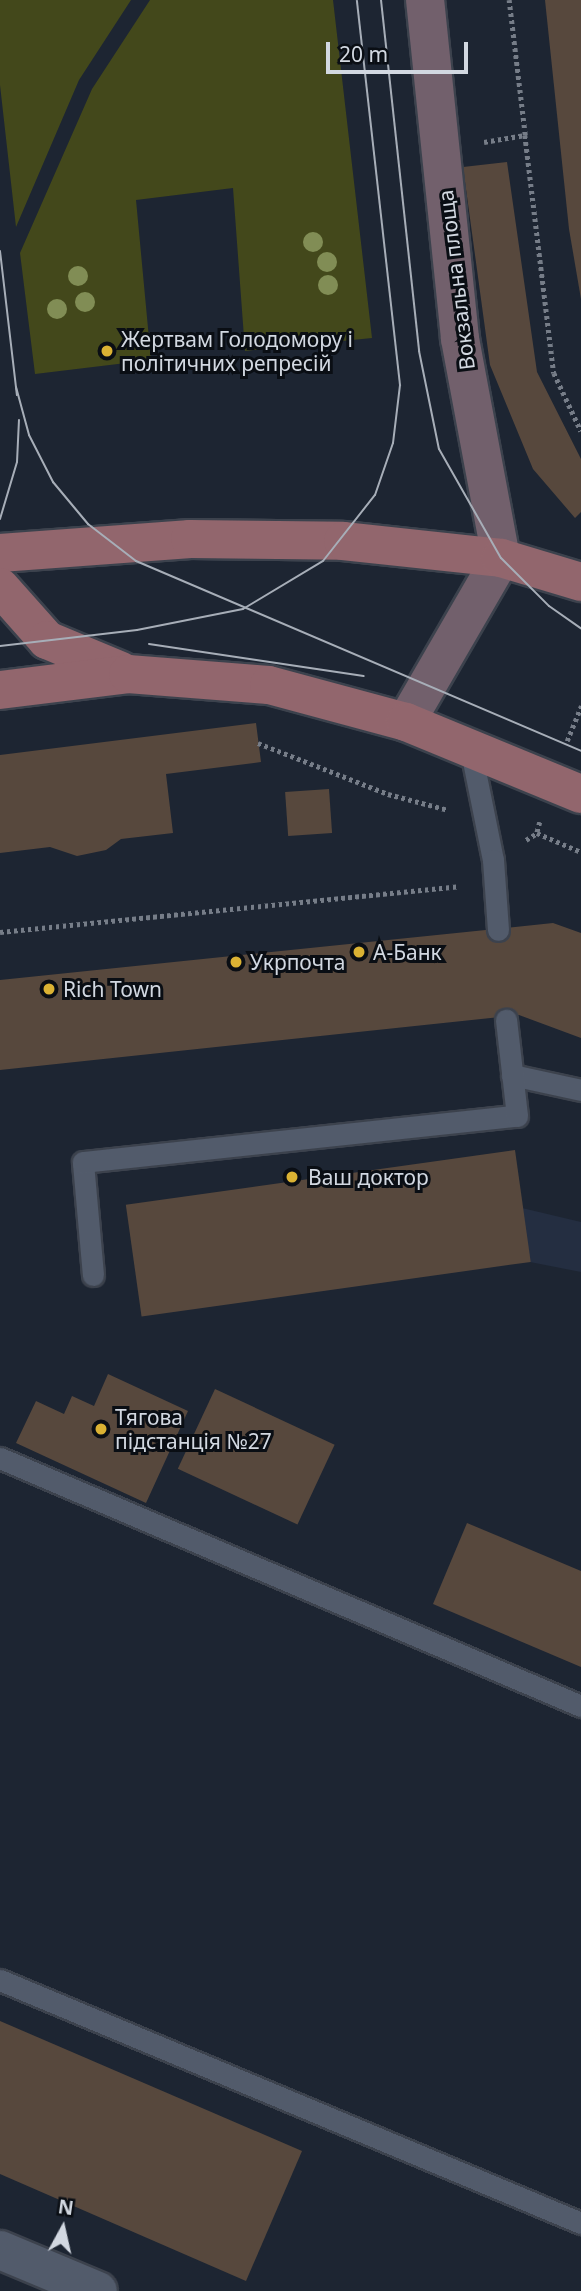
<!DOCTYPE html>
<meta charset="utf-8">
<style>
body{margin:0}
#map{position:relative;width:581px;height:2291px;overflow:hidden;background:#1d2532;font-family:"Noto Sans",sans-serif}
div>[style]{position:absolute}
.built>*{inset:0;background:#242e41}
.green>*{inset:0;background:#43481b}
.building>*{inset:0;background:#57483d;transform-origin:0 0}
.path>*{height:4.5px;margin-top:-2.25px;transform-origin:0;background:repeating-linear-gradient(90deg,#767d88 0 3.5px,transparent 0 7px)}
.roads{filter:drop-shadow(2px 0 #3c424d) drop-shadow(-2px 0 #3c424d) drop-shadow(0 2px #3c424d) drop-shadow(0 -2px #3c424d)}
.lane>*{height:21px;margin:-10.5px;padding:0 10.5px;transform-origin:10.5px;border-radius:10.5px;background:#525b6b}
.street>*{height:38px;margin:-19px;padding:0 19px;transform-origin:19px;border-radius:19px;background:#525b6b}
.secondary>*{height:38px;margin:-19px;padding:0 19px;transform-origin:19px;border-radius:19px;background:#72606c}
.primary>*{height:38px;margin:-19px;padding:0 19px;transform-origin:19px;border-radius:19px;background:#92666d}
.tram>*{height:2px;margin:-1px;padding:0 1px;transform-origin:1px;border-radius:1px;background:#a7aeb8}
.trees>*{width:20px;height:20px;margin:-10px;border-radius:50%;background:#818d55}
.dots>*{width:19px;height:19px;translate:-50% -50%;box-sizing:border-box;border:4px solid #0a0e14;border-radius:50%}
span{translate:-50% -50%;white-space:nowrap;text-align:center;line-height:1.15;-webkit-text-stroke:6px #0a0e14;paint-order:stroke}
.street-label{font-size:21px;color:#d2d8e1}
.poi-label{font-size:21px;color:#d2d8e1}
.left{translate:0 -50%;text-align:left}
.north{position:absolute;left:28px;top:2193px;width:70px;height:70px;-webkit-text-stroke:5px #0a0e14;paint-order:stroke;rotate:8deg;font-size:19px;font-weight:700;line-height:28px;text-align:center;color:#d2d8e1}
.north::after{content:'';display:block;margin:auto;width:24px;height:32px;background:#d2d8e1;clip-path:polygon(50% 0,100% 100%,50% 72%,0 100%)}
.scale{position:absolute;left:326px;top:42px;width:142px;height:32px;box-sizing:border-box;border:4px solid #d2d8e1;border-top:0;padding-left:9px;font-size:21px;line-height:24px;white-space:nowrap;color:#d2d8e1;-webkit-text-stroke:5px #0a0e14;paint-order:stroke}
</style>
<div id="map">
<div class="built">
<div style="clip-path:polygon(522px 1208px,581px 1222px,581px 1272px,530px 1262px)"></div>
</div>
<div class="green">
<div style="clip-path:polygon(0 0,131px 0,79px 80px,16px 227px,0 85px)"></div>
<div style="clip-path:polygon(150px 0,333px 0,372px 338px,245px 351px,233px 188px,136px 200px,151px 360px,35px 374px,20px 253px,92px 89px)"></div>
</div>
<div class="building">
<div style="clip-path:polygon(545px 0,581px 0,581px 299px,569px 229px)"></div>
<div style="clip-path:polygon(507px 162px,537px 372px,581px 459px,581px 512px,575px 518px,533px 469px,490px 365px,463px 167px)"></div>
<div style="clip-path:polygon(256px 723px,261px 762px,166px 774px,173px 833px,121px 839px,106px 850px,77px 856px,50px 847px,0 853px,0 755px)"></div>
<div style="left:329px;top:789px;width:44px;height:44px;rotate:86deg"></div>
<div style="clip-path:polygon(553px 923px,581px 933px,581px 1038px,519px 1015px,0 1070px,0 980px)"></div>
<div style="left:515px;top:1150px;width:113px;height:393px;rotate:82deg"></div>
<div style="clip-path:polygon(108px 1374px,188px 1411px,146px 1503px,16px 1443px,36px 1401px,64px 1414px,72px 1396px,94px 1406px)"></div>
<div style="left:215px;top:1389px;width:132px;height:88px;rotate:25deg"></div>
<div style="clip-path:polygon(467px 1523px,581px 1571px,581px 1667px,433px 1604px)"></div>
<div style="clip-path:polygon(0 2021px,302px 2151px,246px 2281px,0 2174px)"></div>
</div>
<div class="path">
<div style="left:525px;top:135px;width:240px;rotate:83.1deg"></div>
<div style="left:554px;top:373px;width:64px;rotate:65deg"></div>
<div style="left:484px;top:142px;width:42px;rotate:-9.7deg"></div>
<div style="left:525px;top:135px;width:136px;rotate:-96.8deg"></div>
<div style="left:567px;top:741px;width:38px;rotate:-68deg"></div>
<div style="left:258px;top:743px;width:140px;rotate:21.4deg"></div>
<div style="left:388px;top:794px;width:62px;rotate:14.9deg"></div>
<div style="left:540px;top:822px;width:11px;rotate:105deg"></div>
<div style="left:537px;top:833px;width:48px;rotate:23.4deg"></div>
<div style="left:526px;top:840px;width:13px;rotate:-32deg"></div>
<div style="left:0;top:932px;width:461px;rotate:-5.7deg"></div>
</div>
<div class="roads">
<div class="lane">
<div style="left:470px;top:746px;width:116px;rotate:78.6deg"></div>
<div style="left:493px;top:860px;width:70px;rotate:85.9deg"></div>
<div style="left:512px;top:1075px;width:71px;rotate:12.3deg"></div>
<div style="left:93px;top:1275px;width:113px;rotate:-95.1deg"></div>
<div style="left:83px;top:1162px;width:436px;rotate:-6.1deg"></div>
<div style="left:517px;top:1116px;width:97px;rotate:-96.5deg"></div>
<div style="left:0;top:1458px;width:632px;rotate:23.12deg"></div>
<div style="left:0;top:1980px;width:630px;rotate:22.7deg"></div>
</div>
<div class="street">
<div style="left:0;top:2250px;width:106px;rotate:22.7deg"></div>
</div>
<div class="secondary">
<div style="left:406px;top:722px;width:190px;rotate:-59.9deg"></div>
<div style="left:501px;top:558px;width:224px;rotate:-100.6deg"></div>
<div style="left:460px;top:338px;width:340px;rotate:-95.9deg"></div>
</div>
<div class="primary">
<div style="left:0;top:553px;width:191px;rotate:-4.2deg"></div>
<div style="left:190px;top:539px;width:153px;rotate:0.7deg"></div>
<div style="left:343px;top:541px;width:159px;rotate:6.1deg"></div>
<div style="left:501px;top:558px;width:84px;rotate:16.7deg"></div>
<div style="left:0;top:587px;width:71px;rotate:48.4deg"></div>
<div style="left:47px;top:640px;width:80px;rotate:22.7deg"></div>
<div style="left:0;top:690px;width:129px;rotate:-7.1deg"></div>
<div style="left:128px;top:674px;width:141px;rotate:4.5deg"></div>
<div style="left:269px;top:685px;width:142px;rotate:15.1deg"></div>
<div style="left:406px;top:722px;width:189px;rotate:22.4deg"></div>
</div>
</div>
<div class="tram">
<div style="left:381px;top:0;width:353px;rotate:83.8deg"></div>
<div style="left:419px;top:351px;width:100px;rotate:78.5deg"></div>
<div style="left:439px;top:449px;width:125px;rotate:60.4deg"></div>
<div style="left:501px;top:558px;width:68px;rotate:45deg"></div>
<div style="left:549px;top:606px;width:39px;rotate:35deg"></div>
<div style="left:0;top:251px;width:145px;rotate:83.3deg"></div>
<div style="left:16px;top:387px;width:50px;rotate:74.8deg"></div>
<div style="left:29px;top:435px;width:53px;rotate:62.9deg"></div>
<div style="left:53px;top:482px;width:55px;rotate:50.2deg"></div>
<div style="left:88px;top:524px;width:61px;rotate:37.6deg"></div>
<div style="left:136px;top:561px;width:484px;rotate:23.1deg"></div>
<div style="left:0;top:519px;width:59px;rotate:-73.4deg"></div>
<div style="left:17px;top:462px;width:42px;rotate:-87.3deg"></div>
<div style="left:149px;top:644px;width:217px;rotate:8.5deg"></div>
<div style="left:0;top:646px;width:138px;rotate:-6.7deg"></div>
<div style="left:137px;top:630px;width:108px;rotate:-11.2deg"></div>
<div style="left:243px;top:609px;width:93px;rotate:-31deg"></div>
<div style="left:323px;top:561px;width:84px;rotate:-51.8deg"></div>
<div style="left:375px;top:495px;width:55px;rotate:-70.9deg"></div>
<div style="left:393px;top:443px;width:58px;rotate:-83.1deg"></div>
<div style="left:400px;top:385px;width:387px;rotate:-96.4deg"></div>
</div>
<div class="trees">
<div style="left:313px;top:242px"></div>
<div style="left:327px;top:262px"></div>
<div style="left:78px;top:276px"></div>
<div style="left:328px;top:285px"></div>
<div style="left:85px;top:302px"></div>
<div style="left:57px;top:309px"></div>
</div>
<div class="dots">
<div style="left:107px;top:351px;background:#dbb233"></div>
<div style="left:359px;top:952px;background:#dbb233"></div>
<div style="left:236px;top:962px;background:#dbb233"></div>
<div style="left:49px;top:989px;background:#dbb233"></div>
<div style="left:292px;top:1177px;background:#dbb233"></div>
<div style="left:101px;top:1429px;background:#dbb233"></div>
</div>
<div class="street-label">
<span style="left:456px;top:280px;rotate:-97deg">Вокзальна площа</span>
</div>
<div class="poi-label">
<span class="left" style="left:121px;top:351px">Жертвам Голодомору і<br>політичних репресій</span>
<span class="left" style="left:373px;top:952px">А-Банк</span>
<span class="left" style="left:250px;top:962px">Укрпочта</span>
<span class="left" style="left:63px;top:989px">Rich Town</span>
<span class="left" style="left:308px;top:1177px">Ваш доктор</span>
<span class="left" style="left:115px;top:1429px">Тягова<br>пiдстанцiя №27</span>
</div>
<div class="north">N</div>
<div class="scale">20 m</div>
</div>
